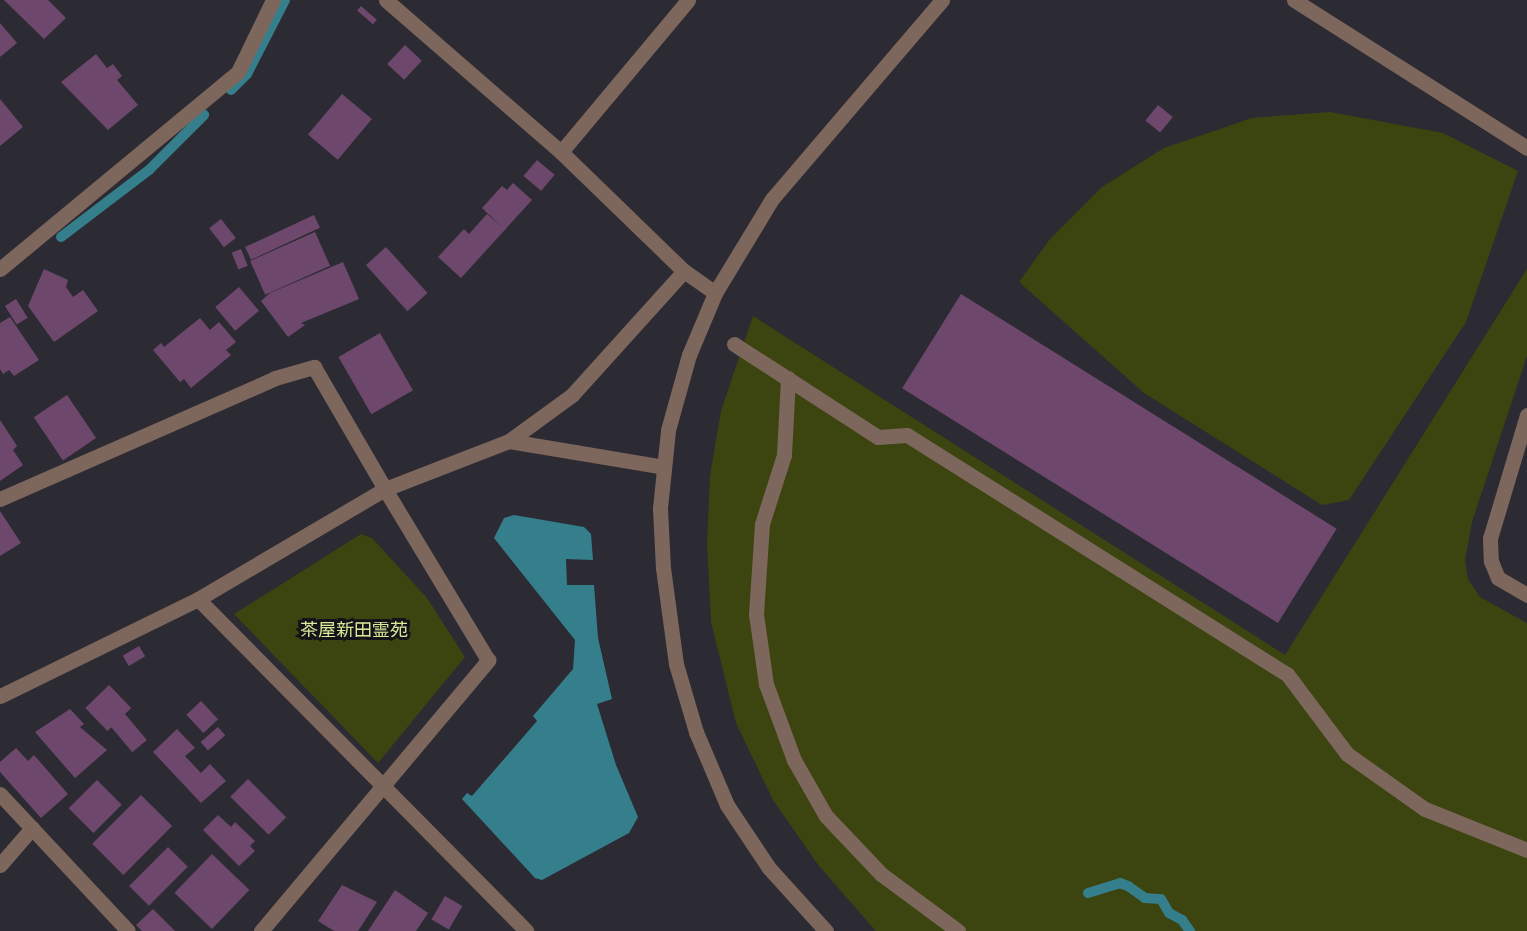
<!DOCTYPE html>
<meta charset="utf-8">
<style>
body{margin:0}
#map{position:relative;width:1527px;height:931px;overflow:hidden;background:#2c2b33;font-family:"DejaVu Sans","Noto Sans JP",sans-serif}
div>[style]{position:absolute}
.green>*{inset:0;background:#3c4410}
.water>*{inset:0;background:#357f8d}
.stream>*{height:10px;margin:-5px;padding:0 5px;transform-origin:5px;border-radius:5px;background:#357f8d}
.building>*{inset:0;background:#6e486c;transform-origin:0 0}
.service>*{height:15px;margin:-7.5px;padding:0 7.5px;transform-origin:7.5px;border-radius:7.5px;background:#7d665c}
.pedestrian>*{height:15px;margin:-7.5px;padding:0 7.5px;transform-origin:7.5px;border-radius:7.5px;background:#7d665c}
.minor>*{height:15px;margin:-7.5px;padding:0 7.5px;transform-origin:7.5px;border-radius:7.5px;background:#7d665c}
.tertiary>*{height:15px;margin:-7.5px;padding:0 7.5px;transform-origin:7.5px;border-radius:7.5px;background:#7d665c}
span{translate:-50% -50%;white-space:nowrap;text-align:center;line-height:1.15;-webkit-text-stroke:6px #141418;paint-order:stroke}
.park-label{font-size:18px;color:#d8e998}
</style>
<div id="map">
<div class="green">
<div style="clip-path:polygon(1330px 112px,1443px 133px,1518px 171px,1466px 322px,1349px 500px,1322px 505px,1144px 393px,1019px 282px,1050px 239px,1102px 187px,1164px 148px,1252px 118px)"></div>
<div style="clip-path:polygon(1527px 269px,1527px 356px,1472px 522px,1465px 560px,1468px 579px,1480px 597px,1527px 623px,1527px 931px,876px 931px,819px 866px,773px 800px,736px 723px,711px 622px,707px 543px,710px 476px,721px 411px,753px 316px,1285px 655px)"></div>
<div style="clip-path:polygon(361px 534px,372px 538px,427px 598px,465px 657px,378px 763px,234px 614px)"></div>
</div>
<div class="water">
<div style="clip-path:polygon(514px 515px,584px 527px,591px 534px,593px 560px,566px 559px,567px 585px,594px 585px,598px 638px,612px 699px,597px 704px,616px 765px,638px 817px,629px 833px,542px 880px,535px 878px,462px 799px,467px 793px,472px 796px,537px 721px,533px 716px,573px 669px,575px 640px,494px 538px,504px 518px)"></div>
</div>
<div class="stream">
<div style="left:231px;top:90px;width:23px;rotate:-45deg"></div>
<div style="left:247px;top:74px;width:83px;rotate:-62.8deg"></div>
<div style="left:61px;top:237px;width:111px;rotate:-37.3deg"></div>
<div style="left:149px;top:170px;width:78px;rotate:-45deg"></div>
<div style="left:1088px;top:893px;width:34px;rotate:-17deg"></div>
<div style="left:1120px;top:883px;width:9px;rotate:21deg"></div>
<div style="left:1128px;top:886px;width:21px;rotate:35deg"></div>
<div style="left:1145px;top:898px;width:16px;rotate:4deg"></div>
<div style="left:1161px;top:899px;width:16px;rotate:60deg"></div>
<div style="left:1169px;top:913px;width:15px;rotate:28deg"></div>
<div style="left:1182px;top:920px;width:14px;rotate:54deg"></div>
</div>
<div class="building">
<div style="clip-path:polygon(4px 0,48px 0,66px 18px,44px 39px)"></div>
<div style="left:361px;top:6px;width:21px;height:6px;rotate:41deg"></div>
<div style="clip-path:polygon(0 23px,17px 43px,0 57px)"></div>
<div style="left:405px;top:45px;width:23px;height:26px;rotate:43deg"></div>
<div style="clip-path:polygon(96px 54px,107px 68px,113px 64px,122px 76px,117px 80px,138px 105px,108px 130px,61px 82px)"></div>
<div style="left:342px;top:94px;width:39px;height:53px;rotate:40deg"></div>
<div style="clip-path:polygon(0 99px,23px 127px,0 146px)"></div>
<div style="left:1158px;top:105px;width:19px;height:20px;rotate:39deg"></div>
<div style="left:537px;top:160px;width:23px;height:21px;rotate:40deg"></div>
<div style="clip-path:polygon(513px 183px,532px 200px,461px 278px,438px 257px,464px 229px,469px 234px,487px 214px,502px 227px,482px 208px,502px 186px,507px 190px)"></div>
<div style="left:314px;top:215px;width:14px;height:76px;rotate:65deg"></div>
<div style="left:221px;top:219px;width:24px;height:15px;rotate:52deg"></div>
<div style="left:315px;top:232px;width:37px;height:71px;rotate:66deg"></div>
<div style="left:386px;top:247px;width:62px;height:27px;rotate:48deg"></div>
<div style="left:241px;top:249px;width:18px;height:10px;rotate:68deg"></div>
<div style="clip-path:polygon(343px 262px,359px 299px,301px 323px,305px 325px,288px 337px,261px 301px,270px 293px)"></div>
<div style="clip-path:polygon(44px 269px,68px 280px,66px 287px,73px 297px,83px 290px,98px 311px,54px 342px,28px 306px)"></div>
<div style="left:239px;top:287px;width:31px;height:31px;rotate:50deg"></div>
<div style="left:961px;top:294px;width:443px;height:111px;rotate:32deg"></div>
<div style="left:16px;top:299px;width:22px;height:13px;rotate:58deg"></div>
<div style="clip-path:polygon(10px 317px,39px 360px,14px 376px,9px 370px,3px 374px,0 369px,0 323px)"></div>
<div style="clip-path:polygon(200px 318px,210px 330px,219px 322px,236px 342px,226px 350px,231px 355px,191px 388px,184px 379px,180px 382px,153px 350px,161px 343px,164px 347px)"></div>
<div style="left:380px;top:333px;width:66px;height:48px;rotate:60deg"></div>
<div style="left:67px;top:395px;width:52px;height:40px;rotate:56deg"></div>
<div style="clip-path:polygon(0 420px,17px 446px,13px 450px,23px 465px,0 481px)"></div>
<div style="clip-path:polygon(0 511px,21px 543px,0 556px)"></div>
<div style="left:139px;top:646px;width:12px;height:19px;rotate:59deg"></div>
<div style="left:109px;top:685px;width:32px;height:33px;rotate:46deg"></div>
<div style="left:201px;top:701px;width:25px;height:20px;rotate:47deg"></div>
<div style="clip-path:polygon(70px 709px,84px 724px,80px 727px,107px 750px,75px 778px,35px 732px)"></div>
<div style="left:125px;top:714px;width:34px;height:19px;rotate:50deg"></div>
<div style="left:218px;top:727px;width:11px;height:23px;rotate:49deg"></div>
<div style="clip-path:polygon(177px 729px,195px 748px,185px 756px,201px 773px,210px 764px,226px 781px,201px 803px,153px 752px)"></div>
<div style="clip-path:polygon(16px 748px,28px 761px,34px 755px,68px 794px,41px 818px,0 772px,0 762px)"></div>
<div style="left:248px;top:779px;width:54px;height:25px;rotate:45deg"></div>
<div style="left:97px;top:780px;width:35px;height:40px;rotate:45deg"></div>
<div style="left:141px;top:795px;width:44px;height:69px;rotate:45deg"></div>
<div style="clip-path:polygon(218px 815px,231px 827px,235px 822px,255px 841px,250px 846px,255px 851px,239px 866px,203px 830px)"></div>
<div style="left:168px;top:847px;width:28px;height:55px;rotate:45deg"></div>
<div style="left:212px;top:854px;width:52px;height:54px;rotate:44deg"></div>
<div style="clip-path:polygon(342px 885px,377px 902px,358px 931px,334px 931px,318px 921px)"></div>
<div style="clip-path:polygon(395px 890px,428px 913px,416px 931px,368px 931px)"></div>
<div style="left:445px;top:896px;width:20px;height:27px;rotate:30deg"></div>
<div style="clip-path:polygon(153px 909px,175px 931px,142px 931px,136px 925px)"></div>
</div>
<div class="service">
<div style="left:1527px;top:415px;width:128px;rotate:106.7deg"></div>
<div style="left:1490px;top:538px;width:23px;rotate:88deg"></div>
<div style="left:1491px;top:561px;width:18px;rotate:68deg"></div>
<div style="left:1498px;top:578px;width:34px;rotate:30deg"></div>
<div style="left:0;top:499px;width:300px;rotate:-23.7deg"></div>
<div style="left:275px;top:378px;width:41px;rotate:-15.8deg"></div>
</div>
<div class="pedestrian">
<div style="left:734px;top:344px;width:171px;rotate:32.9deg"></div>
<div style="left:878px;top:437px;width:29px;rotate:-4deg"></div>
<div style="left:907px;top:435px;width:449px;rotate:32.2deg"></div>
<div style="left:1287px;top:674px;width:100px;rotate:53.1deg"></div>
<div style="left:1347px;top:754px;width:95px;rotate:35.2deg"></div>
<div style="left:1425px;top:809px;width:110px;rotate:21.9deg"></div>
<div style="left:788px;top:378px;width:77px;rotate:93deg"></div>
<div style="left:784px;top:455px;width:72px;rotate:107.7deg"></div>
<div style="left:762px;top:524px;width:90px;rotate:93.8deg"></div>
<div style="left:756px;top:614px;width:71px;rotate:81.9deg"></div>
<div style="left:766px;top:684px;width:81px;rotate:69.8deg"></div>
<div style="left:794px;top:760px;width:64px;rotate:60.3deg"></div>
<div style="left:826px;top:816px;width:80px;rotate:46.5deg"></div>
<div style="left:881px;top:874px;width:96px;rotate:36.5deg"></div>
</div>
<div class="minor">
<div style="left:386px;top:0;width:232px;rotate:41deg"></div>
<div style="left:561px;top:152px;width:171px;rotate:44.1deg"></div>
<div style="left:684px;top:271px;width:38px;rotate:35deg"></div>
<div style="left:1294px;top:0;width:276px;rotate:32.4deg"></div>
<div style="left:561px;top:152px;width:198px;rotate:-50.1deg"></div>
<div style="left:0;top:269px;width:309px;rotate:-39.6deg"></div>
<div style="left:238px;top:72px;width:80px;rotate:-64.1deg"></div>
<div style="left:509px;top:441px;width:157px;rotate:9.5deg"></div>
<div style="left:198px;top:599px;width:467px;rotate:45.3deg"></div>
<div style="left:0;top:696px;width:220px;rotate:-26.1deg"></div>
<div style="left:198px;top:599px;width:217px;rotate:-30.5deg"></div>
<div style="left:385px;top:489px;width:141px;rotate:-120.2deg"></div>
<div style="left:0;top:794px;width:187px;rotate:46.9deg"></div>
<div style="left:0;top:865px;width:49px;rotate:-49.1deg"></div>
<div style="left:261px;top:931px;width:354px;rotate:-50deg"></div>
<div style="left:488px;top:660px;width:200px;rotate:-121.1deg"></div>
<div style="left:385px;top:489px;width:133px;rotate:-21.2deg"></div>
<div style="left:509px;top:441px;width:78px;rotate:-36.1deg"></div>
<div style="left:572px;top:395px;width:167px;rotate:-47.9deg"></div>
</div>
<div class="tertiary">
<div style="left:826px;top:931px;width:85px;rotate:-132.1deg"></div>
<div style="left:769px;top:868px;width:76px;rotate:-123.7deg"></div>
<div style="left:727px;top:805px;width:79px;rotate:-113deg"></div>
<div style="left:696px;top:732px;width:71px;rotate:-106.4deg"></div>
<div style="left:676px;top:664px;width:97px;rotate:-97.7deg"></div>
<div style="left:663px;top:568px;width:60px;rotate:-92.9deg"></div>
<div style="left:660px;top:508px;width:78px;rotate:-84.1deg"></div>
<div style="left:668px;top:430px;width:78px;rotate:-74.4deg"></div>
<div style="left:689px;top:355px;width:67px;rotate:-67.2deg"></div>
<div style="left:715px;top:293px;width:110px;rotate:-58.8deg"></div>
<div style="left:772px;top:199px;width:262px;rotate:-49.5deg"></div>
</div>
<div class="park-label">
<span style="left:354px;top:630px">茶屋新田霊苑</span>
</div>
</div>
